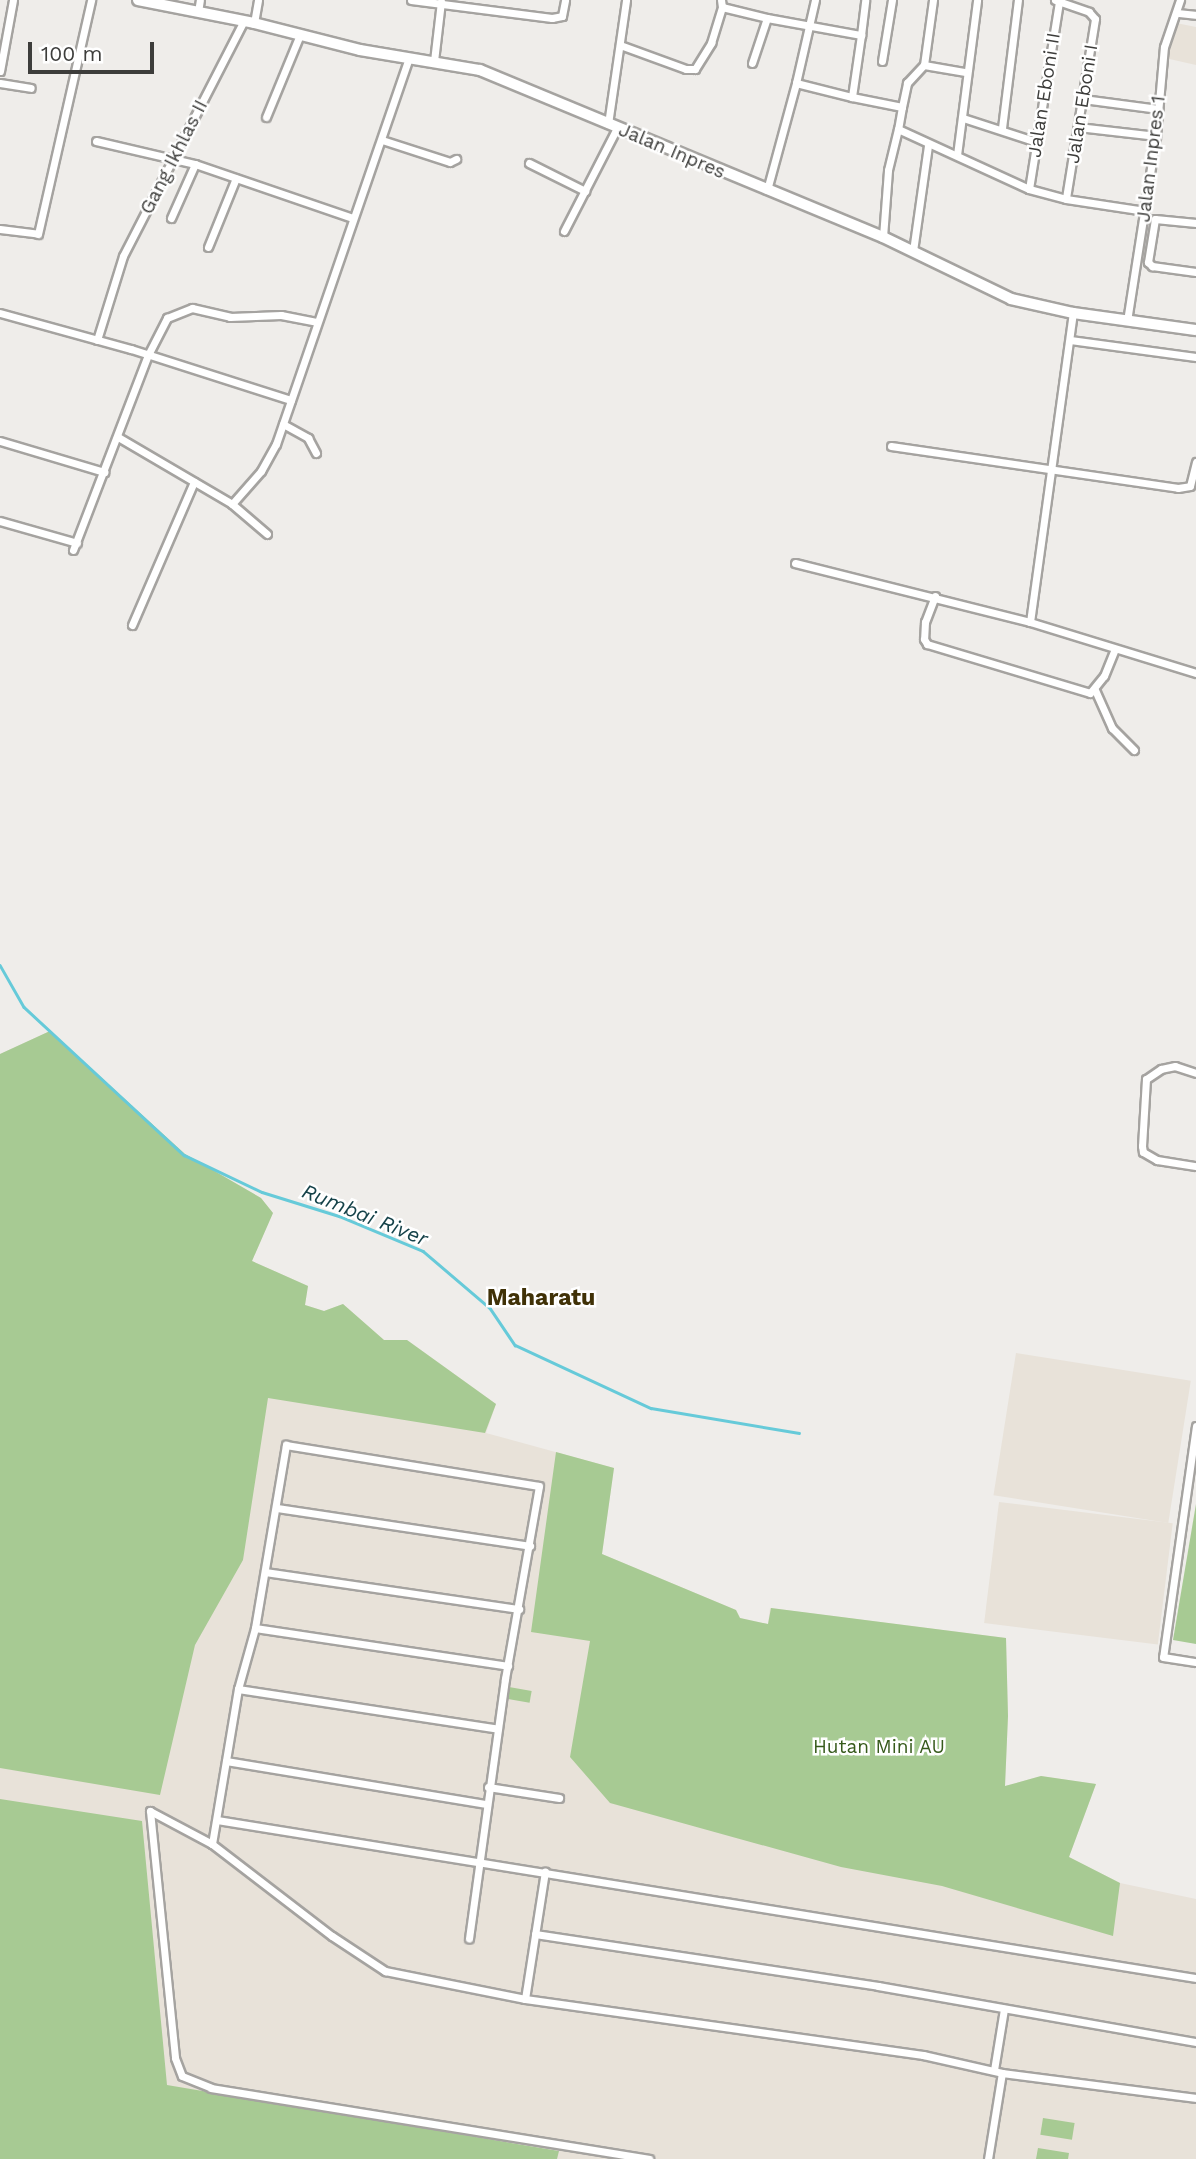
<!DOCTYPE html>
<style>
body{margin:0}
#map{position:relative;width:1196px;height:2159px;overflow:hidden;background:#efedea;font-family:"Work Sans",sans-serif}
div>[style]{position:absolute}
.built>*{inset:0;background:#e8e2d9;transform-origin:0 0}
.green>*{inset:0;background:#a7ca93;transform-origin:0 0}
.stream>*{height:2.5px;margin:-1.25px;padding:0 1.25px;transform-origin:1.25px;border-radius:1.25px;background:#66cad9}
.roads{filter:drop-shadow(2px 0 #a5a3a0) drop-shadow(-2px 0 #a5a3a0) drop-shadow(0 2px #a5a3a0) drop-shadow(0 -2px #a5a3a0)}
.street>*{height:7px;margin:-3.5px;padding:0 3.5px;transform-origin:3.5px;border-radius:3.5px;background:#fff}
.secondary>*{height:10px;margin:-5px;padding:0 5px;transform-origin:5px;border-radius:5px;background:#fff}
span{translate:-50% -50%;white-space:nowrap;text-align:center;line-height:1.15;-webkit-text-stroke:5px #fff;paint-order:stroke}
.street-label{font-size:19px;color:#3d3d3b}
.park-label{font-size:19px;color:#365a1b}
.water-label{font-size:21px;color:#16434a;font-style:italic}
.quarter-label{font-size:23px;color:#403107;font-weight:700}
.scale{position:absolute;left:28px;top:42px;width:126px;height:32px;box-sizing:border-box;border:4px solid #3d3d3b;border-top:0;padding-left:9px;font-size:21px;line-height:24px;white-space:nowrap;color:#3d3d3b;-webkit-text-stroke:5px #fff;paint-order:stroke}
</style>
<div id="map">
<div class="built">
<div style="clip-path:polygon(1176px 23px,1196px 27px,1196px 65px,1165px 58px)"></div>
<div style="clip-path:polygon(50px 1031px,185px 1154px,261px 1198px,273px 1213px,252px 1261px,308px 1286px,305px 1305px,324px 1311px,343px 1304px,384px 1340px,407px 1340px,496px 1404px,486px 1433px,614px 1468px,602px 1554px,736px 1610px,740px 1618px,768px 1624px,770px 1608px,1006px 1638px,1008px 1716px,1005px 1786px,1041px 1776px,1096px 1784px,1069px 1857px,1120px 1883px,1196px 1899px,1196px 2159px,0 2159px,0 1054px)"></div>
<div style="left:1016px;top:1353px;width:177px;height:144px;rotate:9deg"></div>
<div style="left:999px;top:1502px;width:175px;height:122px;rotate:7deg"></div>
</div>
<div class="green">
<div style="clip-path:polygon(50px 1031px,185px 1154px,261px 1198px,273px 1213px,252px 1261px,308px 1286px,305px 1305px,324px 1311px,343px 1304px,384px 1340px,407px 1340px,496px 1404px,485px 1433px,268px 1398px,243px 1560px,195px 1645px,160px 1795px,0 1768px,0 1054px)"></div>
<div style="clip-path:polygon(556px 1452px,614px 1468px,602px 1554px,736px 1610px,740px 1618px,768px 1624px,771px 1608px,1006px 1638px,1008px 1716px,1005px 1786px,1041px 1776px,1096px 1784px,1069px 1857px,1120px 1883px,1113px 1936px,942px 1886px,841px 1867px,610px 1803px,570px 1757px,590px 1641px,531px 1632px)"></div>
<div style="clip-path:polygon(1196px 1504px,1196px 1644px,1173px 1640px)"></div>
<div style="left:509px;top:1687px;width:23px;height:12px;rotate:10deg"></div>
<div style="clip-path:polygon(0 1799px,142px 1821px,167px 2085px,559px 2151px,557px 2159px,0 2159px)"></div>
<div style="left:1043px;top:2118px;width:32px;height:17px;rotate:9deg"></div>
<div style="clip-path:polygon(1038px 2148px,1069px 2153px,1068px 2159px,1036px 2159px)"></div>
</div>
<div class="stream">
<div style="left:0;top:965px;width:48px;rotate:60.3deg"></div>
<div style="left:24px;top:1007px;width:218px;rotate:42.8deg"></div>
<div style="left:184px;top:1155px;width:86px;rotate:25.4deg"></div>
<div style="left:262px;top:1192px;width:81px;rotate:17.3deg"></div>
<div style="left:339px;top:1216px;width:91px;rotate:22.6deg"></div>
<div style="left:423px;top:1251px;width:88px;rotate:40.4deg"></div>
<div style="left:490px;top:1308px;width:45px;rotate:56deg"></div>
<div style="left:515px;top:1345px;width:150px;rotate:24.9deg"></div>
<div style="left:651px;top:1408px;width:150px;rotate:9.6deg"></div>
</div>
<div class="roads">
<div class="street">
<div style="left:411px;top:0;width:142px;rotate:7.3deg"></div>
<div style="left:552px;top:18px;width:10px;rotate:-11deg"></div>
<div style="left:562px;top:16px;width:16px;rotate:-79deg"></div>
<div style="left:815px;top:0;width:85px;rotate:102.9deg"></div>
<div style="left:796px;top:83px;width:58px;rotate:14deg"></div>
<div style="left:1055px;top:0;width:36px;rotate:19deg"></div>
<div style="left:1089px;top:12px;width:9px;rotate:49deg"></div>
<div style="left:1095px;top:19px;width:182px;rotate:99.2deg"></div>
<div style="left:722px;top:7px;width:46px;rotate:13.7deg"></div>
<div style="left:198px;top:12px;width:12px;rotate:-81deg"></div>
<div style="left:1178px;top:13px;width:18px;rotate:6deg"></div>
<div style="left:254px;top:23px;width:23px;rotate:-80deg"></div>
<div style="left:861px;top:35px;width:35px;rotate:-83deg"></div>
<div style="left:620px;top:45px;width:70px;rotate:20deg"></div>
<div style="left:686px;top:69px;width:9px"></div>
<div style="left:695px;top:69px;width:31px;rotate:-58deg"></div>
<div style="left:711px;top:43px;width:38px;rotate:-73deg"></div>
<div style="left:722px;top:7px;width:7px;rotate:-98deg"></div>
<div style="left:434px;top:61px;width:60px;rotate:-83.3deg"></div>
<div style="left:882px;top:61px;width:62px;rotate:-80.7deg"></div>
<div style="left:752px;top:63px;width:47px;rotate:-71.6deg"></div>
<div style="left:767px;top:18px;width:96px;rotate:10.3deg"></div>
<div style="left:861px;top:35px;width:63px;rotate:98.3deg"></div>
<div style="left:852px;top:97px;width:51px;rotate:11.3deg"></div>
<div style="left:902px;top:107px;width:22px;rotate:100deg"></div>
<div style="left:898px;top:129px;width:144px;rotate:24.6deg"></div>
<div style="left:1029px;top:189px;width:38px;rotate:15deg"></div>
<div style="left:1066px;top:199px;width:80px;rotate:8.6deg"></div>
<div style="left:924px;top:65px;width:66px;rotate:-82.1deg"></div>
<div style="left:0;top:71px;width:72px;rotate:-79.6deg"></div>
<div style="left:0;top:83px;width:31px;rotate:9deg"></div>
<div style="left:1083px;top:99px;width:76px;rotate:7.6deg"></div>
<div style="left:902px;top:107px;width:25px;rotate:-78deg"></div>
<div style="left:907px;top:83px;width:25px;rotate:-47deg"></div>
<div style="left:924px;top:65px;width:42px;rotate:9.7deg"></div>
<div style="left:266px;top:117px;width:87px;rotate:-67.6deg"></div>
<div style="left:963px;top:118px;width:78px;rotate:18deg"></div>
<div style="left:608px;top:124px;width:125px;rotate:-81.7deg"></div>
<div style="left:1078px;top:127px;width:79px;rotate:6.6deg"></div>
<div style="left:1002px;top:128px;width:129px;rotate:-82.9deg"></div>
<div style="left:382px;top:140px;width:71px;rotate:17.9deg"></div>
<div style="left:450px;top:162px;width:7px;rotate:-27deg"></div>
<div style="left:96px;top:141px;width:102px;rotate:13.1deg"></div>
<div style="left:195px;top:164px;width:167px;rotate:18.9deg"></div>
<div style="left:957px;top:155px;width:156px;rotate:-82.6deg"></div>
<div style="left:529px;top:163px;width:63px;rotate:26.6deg"></div>
<div style="left:1029px;top:189px;width:189px;rotate:-80.9deg"></div>
<div style="left:767px;top:190px;width:111px;rotate:-74.8deg"></div>
<div style="left:171px;top:218px;width:59px;rotate:-66deg"></div>
<div style="left:1196px;top:223px;width:41px;rotate:-174.4deg"></div>
<div style="left:1155px;top:219px;width:44px;rotate:99.2deg"></div>
<div style="left:1148px;top:262px;width:6px;rotate:45deg"></div>
<div style="left:1152px;top:266px;width:44px;rotate:7.8deg"></div>
<div style="left:0;top:229px;width:38px;rotate:7deg"></div>
<div style="left:38px;top:234px;width:240px;rotate:-77.2deg"></div>
<div style="left:564px;top:231px;width:116px;rotate:-62.8deg"></div>
<div style="left:883px;top:237px;width:67px;rotate:-85.7deg"></div>
<div style="left:888px;top:170px;width:42px;rotate:-76.3deg"></div>
<div style="left:208px;top:247px;width:74px;rotate:-67.9deg"></div>
<div style="left:913px;top:251px;width:107px;rotate:-81.9deg"></div>
<div style="left:0;top:313px;width:136px;rotate:15.4deg"></div>
<div style="left:131px;top:349px;width:168px;rotate:17.7deg"></div>
<div style="left:1127px;top:321px;width:187px;rotate:-81.1deg"></div>
<div style="left:1156px;top:136px;width:89px;rotate:-84.9deg"></div>
<div style="left:1164px;top:47px;width:50px;rotate:-71.2deg"></div>
<div style="left:97px;top:340px;width:88px;rotate:-72.8deg"></div>
<div style="left:123px;top:256px;width:264px;rotate:-62.8deg"></div>
<div style="left:1070px;top:340px;width:127px;rotate:7.7deg"></div>
<div style="left:283px;top:424px;width:29px;rotate:29deg"></div>
<div style="left:308px;top:438px;width:17px;rotate:62deg"></div>
<div style="left:118px;top:437px;width:132px;rotate:30.4deg"></div>
<div style="left:232px;top:504px;width:46px;rotate:40.6deg"></div>
<div style="left:0;top:441px;width:109px;rotate:16.6deg"></div>
<div style="left:891px;top:446px;width:290px;rotate:8.3deg"></div>
<div style="left:1178px;top:488px;width:12px;rotate:-9deg"></div>
<div style="left:1190px;top:486px;width:25px;rotate:-76deg"></div>
<div style="left:232px;top:504px;width:44px;rotate:-48.7deg"></div>
<div style="left:261px;top:471px;width:31px;rotate:-61deg"></div>
<div style="left:276px;top:444px;width:409px;rotate:-71deg"></div>
<div style="left:0;top:521px;width:80px;rotate:15.9deg"></div>
<div style="left:73px;top:550px;width:209px;rotate:-69deg"></div>
<div style="left:148px;top:355px;width:42px;rotate:-62.8deg"></div>
<div style="left:167px;top:318px;width:27px;rotate:-22deg"></div>
<div style="left:192px;top:308px;width:39px;rotate:13deg"></div>
<div style="left:230px;top:317px;width:51px;rotate:-2.2deg"></div>
<div style="left:281px;top:315px;width:36px;rotate:11deg"></div>
<div style="left:795px;top:563px;width:242px;rotate:14.1deg"></div>
<div style="left:1030px;top:622px;width:174px;rotate:17.1deg"></div>
<div style="left:935px;top:596px;width:28px;rotate:111deg"></div>
<div style="left:925px;top:622px;width:17px;rotate:93deg"></div>
<div style="left:924px;top:639px;width:6px;rotate:59deg"></div>
<div style="left:927px;top:644px;width:170px;rotate:16.7deg"></div>
<div style="left:1090px;top:693px;width:22px;rotate:-51deg"></div>
<div style="left:1104px;top:676px;width:29px;rotate:-68deg"></div>
<div style="left:1030px;top:622px;width:312px;rotate:-82.1deg"></div>
<div style="left:132px;top:625px;width:156px;rotate:-66.6deg"></div>
<div style="left:1095px;top:690px;width:42px;rotate:65.9deg"></div>
<div style="left:1112px;top:728px;width:31px;rotate:45deg"></div>
<div style="left:1196px;top:1073px;width:22px;rotate:-162deg"></div>
<div style="left:1175px;top:1066px;width:14px;rotate:168deg"></div>
<div style="left:1161px;top:1069px;width:18px;rotate:146deg"></div>
<div style="left:1146px;top:1079px;width:67px;rotate:93.4deg"></div>
<div style="left:1142px;top:1146px;width:6px;rotate:81deg"></div>
<div style="left:1143px;top:1152px;width:16px;rotate:30deg"></div>
<div style="left:1157px;top:1160px;width:39px;rotate:9deg"></div>
<div style="left:1196px;top:1426px;width:233px;rotate:98.1deg"></div>
<div style="left:1163px;top:1657px;width:33px;rotate:9deg"></div>
<div style="left:277px;top:1508px;width:256px;rotate:8.5deg"></div>
<div style="left:265px;top:1572px;width:257px;rotate:8.3deg"></div>
<div style="left:255px;top:1628px;width:256px;rotate:8.5deg"></div>
<div style="left:238px;top:1689px;width:263px;rotate:8.7deg"></div>
<div style="left:226px;top:1761px;width:264px;rotate:9.4deg"></div>
<div style="left:488px;top:1787px;width:72px;rotate:8.8deg"></div>
<div style="left:150px;top:1811px;width:70px;rotate:28deg"></div>
<div style="left:212px;top:1844px;width:151px;rotate:37.5deg"></div>
<div style="left:332px;top:1936px;width:64px;rotate:33.4deg"></div>
<div style="left:385px;top:1971px;width:143px;rotate:11.3deg"></div>
<div style="left:525px;top:1999px;width:402px;rotate:8deg"></div>
<div style="left:923px;top:2055px;width:81px;rotate:12.8deg"></div>
<div style="left:1002px;top:2073px;width:196px;rotate:7.3deg"></div>
<div style="left:150px;top:1811px;width:248px;rotate:84.2deg"></div>
<div style="left:175px;top:2058px;width:19px;rotate:69deg"></div>
<div style="left:182px;top:2076px;width:31px;rotate:22deg"></div>
<div style="left:211px;top:2088px;width:444px;rotate:9.2deg"></div>
<div style="left:217px;top:1820px;width:992px;rotate:9.17deg"></div>
<div style="left:212px;top:1844px;width:157px;rotate:-80.5deg"></div>
<div style="left:238px;top:1689px;width:63px;rotate:-74.4deg"></div>
<div style="left:255px;top:1628px;width:186px;rotate:-80.4deg"></div>
<div style="left:286px;top:1445px;width:256px;rotate:9.2deg"></div>
<div style="left:539px;top:1486px;width:196px;rotate:100deg"></div>
<div style="left:505px;top:1679px;width:262px;rotate:97.9deg"></div>
<div style="left:535px;top:1934px;width:347px;rotate:8.6deg"></div>
<div style="left:878px;top:1986px;width:323px;rotate:10deg"></div>
<div style="left:525px;top:1999px;width:129px;rotate:-81.1deg"></div>
<div style="left:994px;top:2070px;width:62px;rotate:-80.7deg"></div>
<div style="left:988px;top:2159px;width:87px;rotate:-80.8deg"></div>
</div>
<div class="secondary">
<div style="left:138px;top:0;width:118px;rotate:11.2deg"></div>
<div style="left:254px;top:23px;width:109px;rotate:14.3deg"></div>
<div style="left:360px;top:50px;width:122px;rotate:9.5deg"></div>
<div style="left:480px;top:70px;width:436px;rotate:22.5deg"></div>
<div style="left:883px;top:237px;width:142px;rotate:25.8deg"></div>
<div style="left:1011px;top:299px;width:64px;rotate:12.7deg"></div>
<div style="left:1073px;top:313px;width:124px;rotate:7.9deg"></div>
</div>
</div>
<div class="street-label">
<span style="left:1044px;top:95px;rotate:-81deg">Jalan Eboni II</span>
<span style="left:1082px;top:104px;rotate:-81deg">Jalan Eboni I</span>
<span style="left:672px;top:151px;rotate:23deg">Jalan Inpres</span>
<span style="left:174px;top:157px;rotate:-63deg">Gang Ikhlas II</span>
<span style="left:1151px;top:159px;rotate:-83deg">Jalan Inpres 1</span>
</div>
<div class="park-label">
<span style="left:879px;top:1747px">Hutan Mini AU</span>
</div>
<div class="water-label">
<span style="left:365px;top:1215px;rotate:22deg">Rumbai River</span>
</div>
<div class="quarter-label">
<span style="left:541px;top:1298px">Maharatu</span>
</div>
<div class="scale">100 m</div>
</div>
